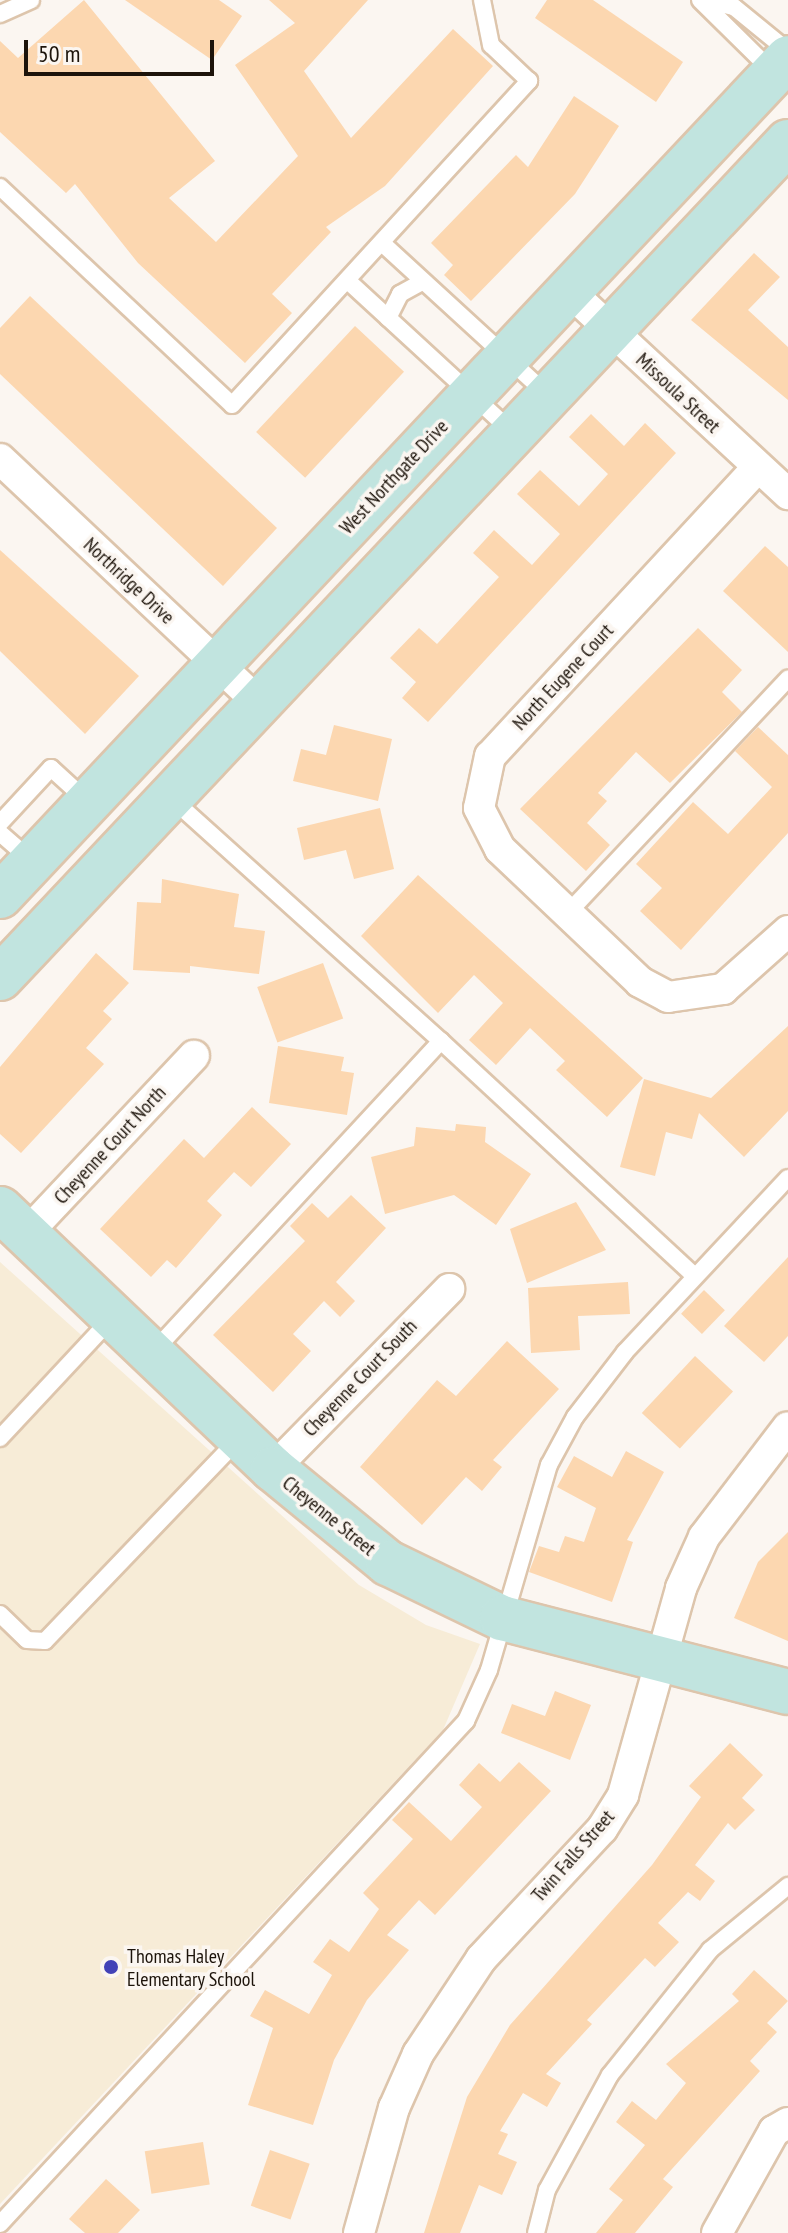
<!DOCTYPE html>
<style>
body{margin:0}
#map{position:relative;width:788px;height:2233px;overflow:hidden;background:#fbf6f1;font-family:"PT Sans Narrow",sans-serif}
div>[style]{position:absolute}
.education>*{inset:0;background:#f7ecd7}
.building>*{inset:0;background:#fcd7b0;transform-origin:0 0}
.roads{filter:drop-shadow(2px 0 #ddc5ac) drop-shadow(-2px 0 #ddc5ac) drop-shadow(0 2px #ddc5ac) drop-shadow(0 -2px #ddc5ac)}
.lane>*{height:16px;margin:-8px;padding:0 8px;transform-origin:8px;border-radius:8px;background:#fff}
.street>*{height:30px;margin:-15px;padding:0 15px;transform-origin:15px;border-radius:15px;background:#fff}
.secondary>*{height:44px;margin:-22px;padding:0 22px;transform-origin:22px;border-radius:22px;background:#c1e4df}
.dots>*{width:22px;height:22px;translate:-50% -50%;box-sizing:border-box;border:4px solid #fbf6f1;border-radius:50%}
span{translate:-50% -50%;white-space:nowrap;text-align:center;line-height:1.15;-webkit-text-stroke:7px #fbf6f1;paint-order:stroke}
.street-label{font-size:20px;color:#1d140b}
.poi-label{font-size:20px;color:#1d140b}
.left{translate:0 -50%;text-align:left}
.scale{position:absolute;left:24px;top:40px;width:190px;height:36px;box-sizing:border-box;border:4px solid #1d140b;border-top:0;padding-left:10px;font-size:24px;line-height:28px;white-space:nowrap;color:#1d140b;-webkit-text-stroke:6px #fbf6f1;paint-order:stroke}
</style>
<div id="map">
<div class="education">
<div style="clip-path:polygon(0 1262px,359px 1585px,426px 1625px,480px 1644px,443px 1730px,0 2204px)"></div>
</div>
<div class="building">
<div style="clip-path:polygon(84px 0,215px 161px,169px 198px,216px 242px,298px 156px,235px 65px,295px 23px,269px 0,368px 0,304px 71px,351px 138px,453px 29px,493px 66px,385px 186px,326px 227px,331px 232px,272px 294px,292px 313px,245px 363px,138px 263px,75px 184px,66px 193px,0 132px,0 41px,18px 58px)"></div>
<div style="clip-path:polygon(125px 0,219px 0,242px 16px,212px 60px)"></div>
<div style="clip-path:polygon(547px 0,593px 0,683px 62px,656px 102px,535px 18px)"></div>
<div style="clip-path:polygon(574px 96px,619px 126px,575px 194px,471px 301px,444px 275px,453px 265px,431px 243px,516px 155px,528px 167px)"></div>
<div style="clip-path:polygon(754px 253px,780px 277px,748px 310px,788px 347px,788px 400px,691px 320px)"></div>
<div style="clip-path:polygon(30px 296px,277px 528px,223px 586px,0 374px,0 328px)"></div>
<div style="left:355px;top:326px;width:67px;height:145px;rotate:43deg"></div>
<div style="clip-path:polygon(591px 414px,624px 446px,645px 423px,676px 453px,428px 722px,402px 698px,416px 682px,390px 658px,419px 628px,437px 644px,499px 577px,473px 553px,494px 530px,532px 565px,560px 534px,517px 494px,540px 470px,579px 506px,608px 474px,569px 437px)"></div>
<div style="clip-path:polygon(765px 546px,788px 567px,788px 652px,723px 591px)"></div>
<div style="clip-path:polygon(0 550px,139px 676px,85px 734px,0 651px)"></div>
<div style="clip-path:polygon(698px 628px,742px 670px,722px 692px,742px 712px,670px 783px,636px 752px,598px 793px,607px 801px,587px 823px,610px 845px,586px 871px,520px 809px)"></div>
<div style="clip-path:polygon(334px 725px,392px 739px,378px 801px,293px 781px,301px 749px,326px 755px)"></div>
<div style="clip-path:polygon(758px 727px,788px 755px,788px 833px,681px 950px,640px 911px,662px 888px,636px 864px,693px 802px,728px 834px,772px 787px,735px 751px)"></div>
<div style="clip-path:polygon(380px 808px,394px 869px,354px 879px,346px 850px,304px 860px,297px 828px)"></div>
<div style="clip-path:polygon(418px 875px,643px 1078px,607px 1117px,556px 1070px,565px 1061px,530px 1028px,496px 1065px,469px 1040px,503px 1003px,474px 975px,438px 1013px,361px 936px)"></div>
<div style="clip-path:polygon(162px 879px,239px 894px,234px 927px,265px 931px,259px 974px,190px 966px,190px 973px,133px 970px,137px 902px,161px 903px)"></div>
<div style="clip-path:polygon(96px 953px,129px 983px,103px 1011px,112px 1019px,86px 1048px,104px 1064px,21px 1153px,0 1134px,0 1067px)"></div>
<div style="left:323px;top:963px;width:59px;height:70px;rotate:70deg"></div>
<div style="clip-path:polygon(788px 1026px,788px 1111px,744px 1157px,699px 1113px,692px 1139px,666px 1132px,655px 1176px,620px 1167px,644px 1079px,711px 1098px)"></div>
<div style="clip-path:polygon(278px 1046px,344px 1057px,341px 1071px,354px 1073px,347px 1115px,269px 1103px)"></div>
<div style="clip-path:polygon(252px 1107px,291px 1144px,251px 1187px,234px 1172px,207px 1201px,222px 1215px,176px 1268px,167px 1260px,151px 1277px,100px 1229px,184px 1139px,204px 1158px)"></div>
<div style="clip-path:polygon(456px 1124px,486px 1127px,485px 1142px,531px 1174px,496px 1225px,454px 1195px,385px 1214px,371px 1157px,414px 1146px,416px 1127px,455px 1131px)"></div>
<div style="clip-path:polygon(351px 1195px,386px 1228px,336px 1282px,355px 1301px,340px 1317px,324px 1301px,293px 1334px,311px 1351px,273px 1392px,213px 1335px,305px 1241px,290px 1226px,312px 1203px,328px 1218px)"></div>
<div style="clip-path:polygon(576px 1202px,606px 1250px,527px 1283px,510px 1229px)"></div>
<div style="clip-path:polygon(788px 1257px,788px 1336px,764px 1362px,724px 1326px)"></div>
<div style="clip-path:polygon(628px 1282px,630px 1314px,578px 1316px,580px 1350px,531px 1353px,528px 1288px)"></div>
<div style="left:704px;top:1290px;width:29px;height:33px;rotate:44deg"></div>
<div style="clip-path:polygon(507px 1341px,559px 1389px,493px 1460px,502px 1467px,482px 1491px,466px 1477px,422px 1525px,360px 1467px,437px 1380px,456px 1396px)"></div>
<div style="left:695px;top:1356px;width:52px;height:78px;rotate:43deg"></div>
<div style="clip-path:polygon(626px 1451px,664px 1472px,627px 1540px,633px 1542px,612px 1602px,529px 1572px,539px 1546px,559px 1552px,565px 1536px,584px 1542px,596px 1508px,557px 1487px,574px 1456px,612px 1477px)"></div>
<div style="clip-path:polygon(788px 1532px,788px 1641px,734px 1618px,758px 1562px)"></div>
<div style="clip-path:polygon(555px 1691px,591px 1705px,570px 1760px,501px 1733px,512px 1704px,545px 1716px)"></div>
<div style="clip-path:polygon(730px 1743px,763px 1775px,742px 1798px,755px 1810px,735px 1830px,728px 1823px,695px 1865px,715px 1881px,700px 1901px,688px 1892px,658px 1923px,679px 1942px,655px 1967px,645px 1958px,587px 2020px,592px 2024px,546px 2074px,561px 2083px,547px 2107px,523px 2093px,500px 2131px,508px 2134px,498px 2154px,517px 2162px,502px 2195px,479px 2185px,460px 2233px,424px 2233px,467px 2097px,510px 2025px,652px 1865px,701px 1797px,689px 1786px)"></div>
<div style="clip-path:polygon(519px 1762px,551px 1791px,435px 1915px,419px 1900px,387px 1935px,409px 1950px,367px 2000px,334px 2060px,313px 2125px,248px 2105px,273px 2028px,250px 2016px,265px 1990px,309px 2014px,332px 1975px,313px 1962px,330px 1939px,349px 1952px,379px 1909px,363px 1893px,413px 1839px,392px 1820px,409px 1802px,451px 1841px,482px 1807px,459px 1785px,479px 1763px,500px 1782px)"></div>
<div style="clip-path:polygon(754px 1970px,788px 2001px,767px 2023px,777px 2032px,750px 2061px,760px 2071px,663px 2179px,673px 2187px,635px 2233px,596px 2233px,623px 2200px,609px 2189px,645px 2145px,616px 2122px,632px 2101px,656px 2120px,686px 2083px,666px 2064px,739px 2001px,732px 1994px)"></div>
<div style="left:203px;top:2142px;width:43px;height:59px;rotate:81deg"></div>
<div style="left:270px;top:2150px;width:42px;height:59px;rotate:19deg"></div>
<div style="clip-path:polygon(106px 2179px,140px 2210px,118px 2233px,85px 2233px,69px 2219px)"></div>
</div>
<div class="roads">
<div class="lane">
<div style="left:700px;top:0;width:103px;rotate:44.6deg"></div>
<div style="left:705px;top:0;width:30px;rotate:14deg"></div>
<div style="left:734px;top:7px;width:70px;rotate:39.2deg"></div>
<div style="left:0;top:14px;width:34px;rotate:-24deg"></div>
<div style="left:0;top:187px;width:318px;rotate:43.2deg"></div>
<div style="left:232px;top:405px;width:440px;rotate:-47.5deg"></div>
<div style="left:529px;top:81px;width:52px;rotate:-136.5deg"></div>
<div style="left:491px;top:45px;width:46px;rotate:-101.3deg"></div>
<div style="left:382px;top:243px;width:224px;rotate:42.5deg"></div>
<div style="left:348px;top:281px;width:223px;rotate:42.6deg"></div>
<div style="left:388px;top:318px;width:27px;rotate:-63deg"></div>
<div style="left:400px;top:294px;width:26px;rotate:-29deg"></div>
<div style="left:171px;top:798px;width:363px;rotate:42deg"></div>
<div style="left:0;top:823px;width:75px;rotate:-47.2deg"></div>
<div style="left:51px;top:768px;width:47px;rotate:42.4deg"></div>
<div style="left:0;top:833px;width:43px;rotate:41.2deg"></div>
<div style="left:567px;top:914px;width:323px;rotate:-46.8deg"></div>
<div style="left:153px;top:1352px;width:424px;rotate:-47.2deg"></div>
<div style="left:441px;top:1041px;width:346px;rotate:42.8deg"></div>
<div style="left:0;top:1438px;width:164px;rotate:-47deg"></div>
<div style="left:0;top:1614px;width:37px;rotate:44deg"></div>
<div style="left:27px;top:1640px;width:18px;rotate:3deg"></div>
<div style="left:45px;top:1641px;width:279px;rotate:-46.2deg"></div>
<div style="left:0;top:2224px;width:686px;rotate:-47.19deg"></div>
<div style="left:466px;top:1721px;width:56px;rotate:-65.7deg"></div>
<div style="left:489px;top:1670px;width:214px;rotate:-73.7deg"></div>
<div style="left:549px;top:1465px;width:55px;rotate:-61.6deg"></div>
<div style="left:575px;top:1417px;width:82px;rotate:-52.4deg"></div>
<div style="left:625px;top:1352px;width:238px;rotate:-46.9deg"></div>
<div style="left:536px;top:2233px;width:44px;rotate:-75.7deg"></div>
<div style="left:547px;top:2190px;width:131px;rotate:-61.3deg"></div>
<div style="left:610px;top:2075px;width:160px;rotate:-51.3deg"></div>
<div style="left:710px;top:1950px;width:101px;rotate:-39.4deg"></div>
</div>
<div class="street">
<div style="left:569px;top:291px;width:299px;rotate:42.8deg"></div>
<div style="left:0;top:459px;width:356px;rotate:43.3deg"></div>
<div style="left:758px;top:467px;width:394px;rotate:132.8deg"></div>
<div style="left:490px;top:756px;width:53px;rotate:101.9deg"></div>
<div style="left:479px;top:808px;width:46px;rotate:62.9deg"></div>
<div style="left:500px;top:849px;width:193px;rotate:43.5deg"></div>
<div style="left:640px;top:982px;width:32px;rotate:28deg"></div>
<div style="left:668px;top:997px;width:56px;rotate:-8.3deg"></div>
<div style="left:723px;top:989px;width:87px;rotate:-41.7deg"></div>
<div style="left:26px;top:1234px;width:245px;rotate:-46.7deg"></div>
<div style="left:273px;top:1469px;width:252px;rotate:-45.6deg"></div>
<div style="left:359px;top:2233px;width:130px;rotate:-74.4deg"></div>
<div style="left:394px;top:2108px;width:59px;rotate:-66deg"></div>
<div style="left:418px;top:2054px;width:114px;rotate:-56.4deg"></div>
<div style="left:481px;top:1959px;width:178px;rotate:-47.1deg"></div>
<div style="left:602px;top:1829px;width:40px;rotate:-58deg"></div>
<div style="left:623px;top:1795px;width:215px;rotate:-74.3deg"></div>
<div style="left:681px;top:1588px;width:56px;rotate:-65.7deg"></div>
<div style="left:704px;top:1537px;width:138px;rotate:-52.6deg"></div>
<div style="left:717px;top:2233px;width:117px;rotate:-60.8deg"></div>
<div style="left:774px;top:2131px;width:16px;rotate:-30deg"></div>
</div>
<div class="secondary">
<div style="left:0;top:896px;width:1150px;rotate:-46.76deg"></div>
<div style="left:0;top:978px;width:1149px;rotate:-46.69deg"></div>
<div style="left:0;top:1209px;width:377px;rotate:43.6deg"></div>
<div style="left:273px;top:1469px;width:149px;rotate:39.3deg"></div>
<div style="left:388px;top:1563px;width:127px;rotate:25.8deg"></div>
<div style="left:502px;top:1618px;width:295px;rotate:14.5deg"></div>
</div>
</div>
<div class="dots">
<div style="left:111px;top:1967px;background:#4242b7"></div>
</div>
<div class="street-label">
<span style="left:678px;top:393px;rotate:43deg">Missoula Street</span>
<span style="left:394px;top:477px;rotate:-47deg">West Northgate Drive</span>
<span style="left:129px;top:581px;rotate:43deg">Northridge Drive</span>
<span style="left:563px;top:677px;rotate:-47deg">North Eugene Court</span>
<span style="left:110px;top:1145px;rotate:-47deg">Cheyenne Court North</span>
<span style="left:360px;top:1378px;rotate:-46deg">Cheyenne Court South</span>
<span style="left:329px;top:1516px;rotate:39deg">Cheyenne Street</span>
<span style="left:573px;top:1856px;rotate:-49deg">Twin Falls Street</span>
</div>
<div class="poi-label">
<span class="left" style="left:127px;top:1968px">Thomas Haley<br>Elementary School</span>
</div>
<div class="scale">50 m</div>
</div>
